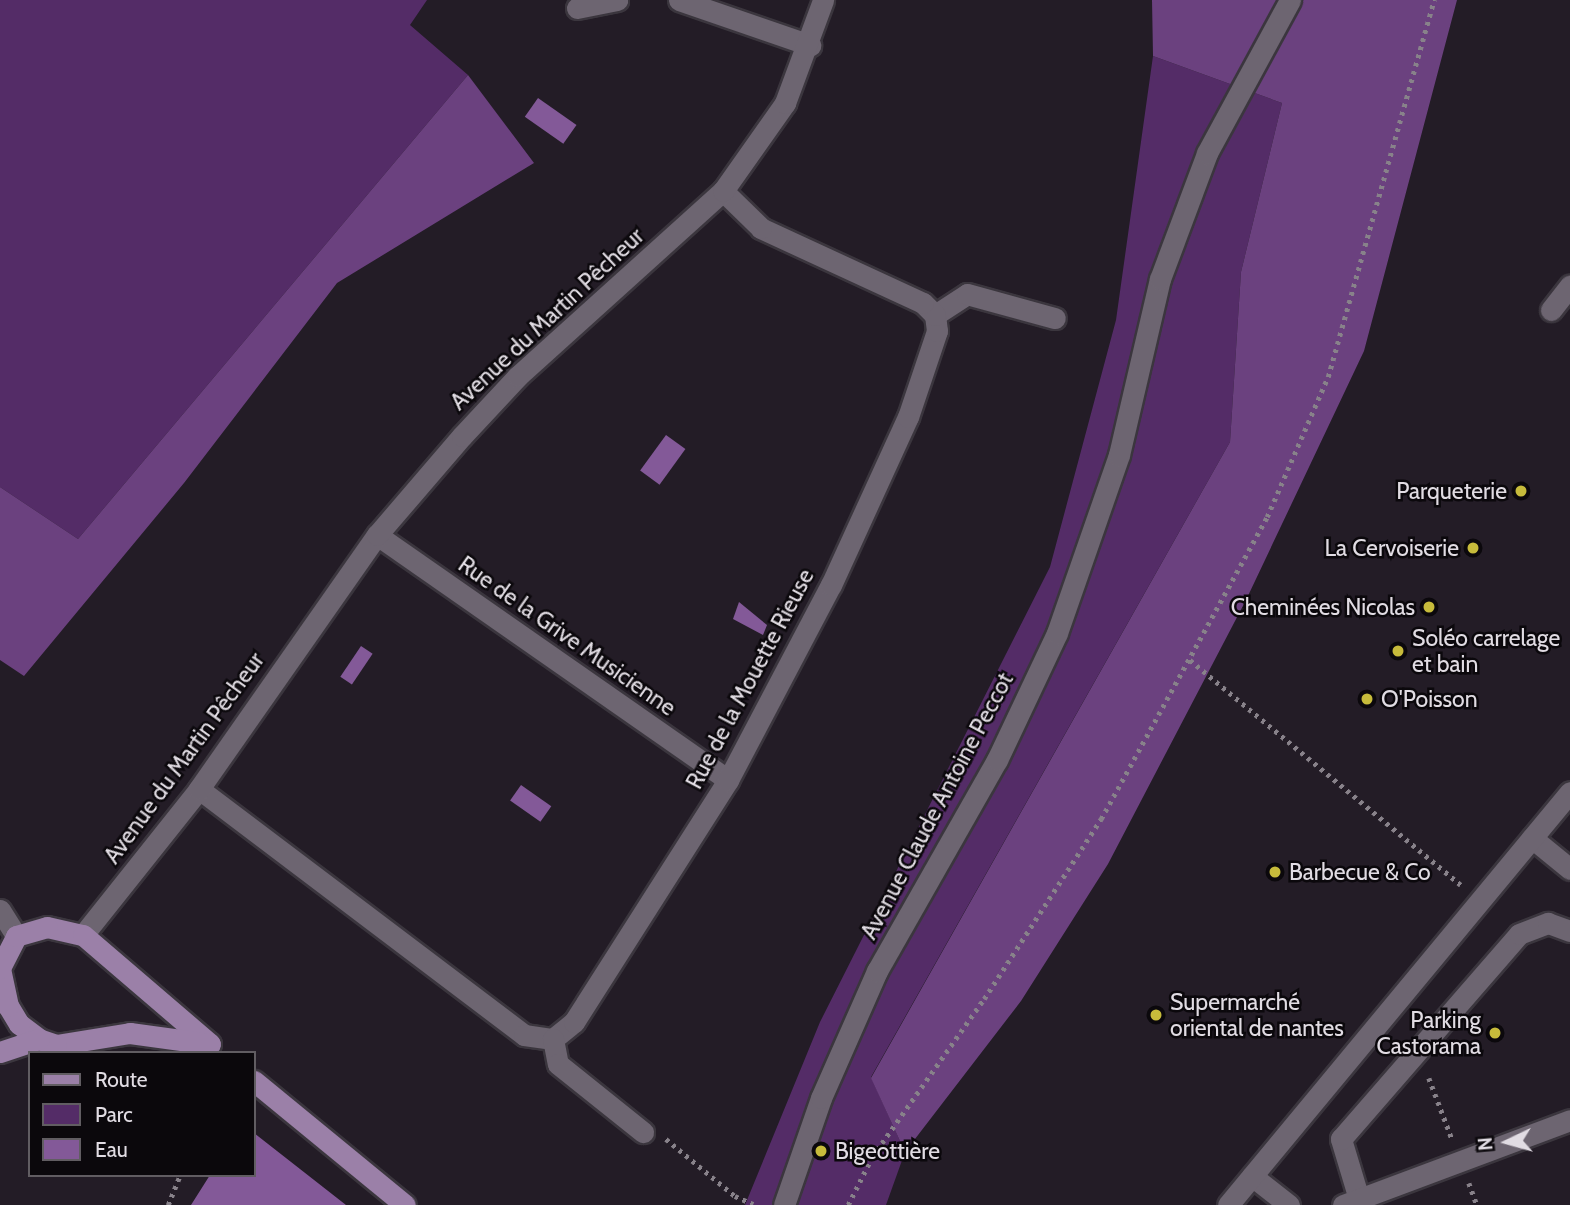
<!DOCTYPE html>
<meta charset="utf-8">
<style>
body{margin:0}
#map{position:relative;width:1570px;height:1205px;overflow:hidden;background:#231c26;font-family:Cabin,sans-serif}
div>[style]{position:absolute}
.green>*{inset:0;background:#542c67}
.forest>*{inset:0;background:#6b417f}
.water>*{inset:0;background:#835998;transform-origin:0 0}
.path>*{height:4.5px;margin-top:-2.25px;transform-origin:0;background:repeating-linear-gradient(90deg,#88828a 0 3.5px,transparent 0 8.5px)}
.roads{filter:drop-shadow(2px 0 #3b363e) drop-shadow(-2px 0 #3b363e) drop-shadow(0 2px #3b363e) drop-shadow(0 -2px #3b363e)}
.minor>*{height:21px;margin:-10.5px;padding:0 10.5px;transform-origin:10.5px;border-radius:10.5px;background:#6d6571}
.major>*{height:21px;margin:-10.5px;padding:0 10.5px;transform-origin:10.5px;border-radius:10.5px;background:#9b80a8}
.dots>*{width:19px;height:19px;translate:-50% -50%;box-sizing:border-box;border:4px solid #0b080c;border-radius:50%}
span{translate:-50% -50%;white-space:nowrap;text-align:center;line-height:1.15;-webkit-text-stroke:5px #0b080c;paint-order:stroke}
.street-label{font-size:23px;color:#e1dce3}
.poi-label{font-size:23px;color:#e1dce3}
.right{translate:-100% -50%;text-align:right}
.left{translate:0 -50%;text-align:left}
.legend{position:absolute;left:28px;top:1051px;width:228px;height:126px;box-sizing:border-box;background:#0b080c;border:2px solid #615d62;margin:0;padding:9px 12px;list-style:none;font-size:21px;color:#e1dce3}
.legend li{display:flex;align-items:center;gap:14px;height:35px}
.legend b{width:35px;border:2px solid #615d62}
.north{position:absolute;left:1472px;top:1107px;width:70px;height:70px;-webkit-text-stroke:5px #0b080c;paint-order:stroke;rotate:265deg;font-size:19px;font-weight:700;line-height:28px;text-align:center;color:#e1dce3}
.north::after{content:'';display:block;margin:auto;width:24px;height:32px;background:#e1dce3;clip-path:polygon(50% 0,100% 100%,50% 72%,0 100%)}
</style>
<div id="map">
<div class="green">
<div style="clip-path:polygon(0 0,427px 0,410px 25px,468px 75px,78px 539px,0 487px)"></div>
<div style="clip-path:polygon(1153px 56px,1282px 103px,1241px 272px,1230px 442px,871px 1077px,905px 1152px,886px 1205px,745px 1205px,820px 1022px,1050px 567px,1116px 320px)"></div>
</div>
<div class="forest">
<div style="clip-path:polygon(1152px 0,1457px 0,1364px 351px,1246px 600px,1108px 864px,1021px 1001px,905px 1152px,871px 1078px,1230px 442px,1241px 272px,1282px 103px,1153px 56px)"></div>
<div style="clip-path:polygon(468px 75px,534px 163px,337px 283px,184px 483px,24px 676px,0 660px,0 487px,78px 539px)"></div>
</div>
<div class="water">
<div style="left:538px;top:98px;width:47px;height:23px;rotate:35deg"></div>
<div style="left:666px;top:435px;width:24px;height:44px;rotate:36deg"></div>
<div style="clip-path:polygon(739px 602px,767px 625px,763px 635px,733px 619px)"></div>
<div style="left:361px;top:646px;width:14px;height:37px;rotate:34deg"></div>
<div style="left:521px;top:785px;width:37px;height:19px;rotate:35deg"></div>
<div style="clip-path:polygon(254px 1133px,346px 1205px,191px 1205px,210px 1175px,254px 1175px)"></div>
</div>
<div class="path">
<div style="left:1190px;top:660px;width:352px;rotate:39.7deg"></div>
<div style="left:1429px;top:1078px;width:65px;rotate:69.3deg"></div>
<div style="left:666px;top:1139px;width:89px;rotate:39.6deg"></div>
<div style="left:735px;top:1196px;width:20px;rotate:24deg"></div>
<div style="left:1469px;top:1183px;width:23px;rotate:70deg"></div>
<div style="left:168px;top:1205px;width:32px;rotate:-68deg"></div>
<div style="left:848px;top:1205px;width:54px;rotate:-63.4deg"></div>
<div style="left:872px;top:1157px;width:194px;rotate:-54.7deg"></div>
<div style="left:984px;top:999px;width:215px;rotate:-57deg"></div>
<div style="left:1101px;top:819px;width:345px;rotate:-61.2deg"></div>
<div style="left:1267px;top:517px;width:153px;rotate:-66.5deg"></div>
<div style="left:1328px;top:377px;width:392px;rotate:-74.3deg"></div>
</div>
<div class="roads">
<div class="minor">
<div style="left:679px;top:0;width:139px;rotate:19deg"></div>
<div style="left:577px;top:8px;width:41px;rotate:-11.3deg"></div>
<div style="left:1551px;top:310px;width:31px;rotate:-52deg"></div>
<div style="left:935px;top:315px;width:38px;rotate:-33deg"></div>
<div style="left:967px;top:294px;width:91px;rotate:15.3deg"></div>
<div style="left:377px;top:535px;width:428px;rotate:34.9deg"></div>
<div style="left:199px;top:789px;width:408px;rotate:37.1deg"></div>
<div style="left:524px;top:1035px;width:29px;rotate:8deg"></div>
<div style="left:553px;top:1039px;width:27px;rotate:-39deg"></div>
<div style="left:574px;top:1022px;width:287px;rotate:-57.5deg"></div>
<div style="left:728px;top:780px;width:221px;rotate:-62.2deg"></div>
<div style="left:831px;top:585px;width:185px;rotate:-65.4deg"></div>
<div style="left:908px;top:417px;width:91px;rotate:-71.4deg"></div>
<div style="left:937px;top:331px;width:16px;rotate:-97deg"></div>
<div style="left:935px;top:315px;width:17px;rotate:-135deg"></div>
<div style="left:923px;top:303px;width:179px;rotate:-155.2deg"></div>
<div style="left:761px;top:228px;width:53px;rotate:-135.8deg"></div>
<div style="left:1532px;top:838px;width:49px;rotate:39.2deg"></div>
<div style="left:0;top:910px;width:31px;rotate:58deg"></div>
<div style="left:83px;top:935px;width:186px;rotate:-51.5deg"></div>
<div style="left:199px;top:789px;width:310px;rotate:-55deg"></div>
<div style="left:377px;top:535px;width:130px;rotate:-49.4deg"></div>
<div style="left:462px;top:436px;width:82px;rotate:-47deg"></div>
<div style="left:518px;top:376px;width:276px;rotate:-42.1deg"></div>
<div style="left:723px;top:191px;width:108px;rotate:-54.8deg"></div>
<div style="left:785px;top:103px;width:110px;rotate:-69.7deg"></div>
<div style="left:553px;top:1039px;width:25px;rotate:79deg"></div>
<div style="left:558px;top:1064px;width:109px;rotate:38.7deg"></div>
<div style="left:1252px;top:1176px;width:47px;rotate:38.1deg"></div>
<div style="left:1359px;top:1199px;width:63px;rotate:-106.7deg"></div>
<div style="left:1341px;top:1139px;width:271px;rotate:-49deg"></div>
<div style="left:1519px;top:934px;width:31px;rotate:-21deg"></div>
<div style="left:1548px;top:923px;width:23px;rotate:20deg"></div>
<div style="left:784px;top:1205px;width:113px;rotate:-70.9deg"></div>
<div style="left:821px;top:1098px;width:139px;rotate:-66.2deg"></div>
<div style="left:877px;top:971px;width:243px;rotate:-60.4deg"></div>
<div style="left:997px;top:760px;width:140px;rotate:-64.7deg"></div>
<div style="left:1057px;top:633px;width:188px;rotate:-70.8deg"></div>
<div style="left:1119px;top:455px;width:181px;rotate:-76.9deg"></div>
<div style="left:1160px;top:279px;width:134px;rotate:-69.5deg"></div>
<div style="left:1207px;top:153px;width:174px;rotate:-61.5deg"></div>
<div style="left:1228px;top:1205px;width:536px;rotate:-50.37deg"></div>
<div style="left:1343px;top:1205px;width:242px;rotate:-20.5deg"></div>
</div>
<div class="major">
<div style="left:47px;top:927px;width:37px;rotate:13deg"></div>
<div style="left:83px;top:935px;width:167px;rotate:40.6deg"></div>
<div style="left:210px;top:1044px;width:81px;rotate:-172.2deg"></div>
<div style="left:130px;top:1033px;width:75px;rotate:170.8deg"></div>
<div style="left:56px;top:1045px;width:18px;rotate:-161deg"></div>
<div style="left:39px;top:1039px;width:25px;rotate:-143deg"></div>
<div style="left:19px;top:1024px;width:21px;rotate:-121deg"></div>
<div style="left:8px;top:1006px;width:39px;rotate:-102deg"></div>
<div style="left:0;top:968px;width:36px;rotate:-63deg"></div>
<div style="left:16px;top:936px;width:32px;rotate:-16deg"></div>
<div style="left:0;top:1052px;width:41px;rotate:-18.4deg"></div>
<div style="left:254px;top:1081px;width:195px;rotate:39.4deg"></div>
</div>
</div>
<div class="dots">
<div style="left:1521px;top:491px;background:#c7bb3b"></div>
<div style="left:1473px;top:548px;background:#c7bb3b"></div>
<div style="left:1429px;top:607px;background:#c7bb3b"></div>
<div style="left:1398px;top:651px;background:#c7bb3b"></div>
<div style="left:1367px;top:699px;background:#c7bb3b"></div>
<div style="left:1275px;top:872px;background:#c7bb3b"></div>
<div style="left:1156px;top:1015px;background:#c7bb3b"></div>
<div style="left:1495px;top:1033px;background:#c7bb3b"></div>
<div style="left:821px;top:1151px;background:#c7bb3b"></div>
</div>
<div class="street-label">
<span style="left:547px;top:319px;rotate:-43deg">Avenue du Martin Pêcheur</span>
<span style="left:567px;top:636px;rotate:35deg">Rue de la Grive Musicienne</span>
<span style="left:750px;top:679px;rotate:-62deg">Rue de la Mouette Rieuse</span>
<span style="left:184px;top:758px;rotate:-54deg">Avenue du Martin Pêcheur</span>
<span style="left:937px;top:806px;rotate:-62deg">Avenue Claude Antoine Peccot</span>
</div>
<div class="poi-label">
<span class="right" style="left:1507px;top:491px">Parqueterie</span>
<span class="right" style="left:1459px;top:548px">La Cervoiserie</span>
<span class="right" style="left:1415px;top:607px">Cheminées Nicolas</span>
<span class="left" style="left:1412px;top:651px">Soléo carrelage<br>et bain</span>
<span class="left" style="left:1381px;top:699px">O'Poisson</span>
<span class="left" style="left:1289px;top:872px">Barbecue &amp; Co</span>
<span class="left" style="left:1170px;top:1015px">Supermarché<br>oriental de nantes</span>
<span class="right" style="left:1481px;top:1033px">Parking<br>Castorama</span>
<span class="left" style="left:835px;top:1151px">Bigeottière</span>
</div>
<ul class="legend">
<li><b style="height:9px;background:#9b80a8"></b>Route</li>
<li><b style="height:19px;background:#542c67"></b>Parc</li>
<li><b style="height:19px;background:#835998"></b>Eau</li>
</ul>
<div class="north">N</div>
</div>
